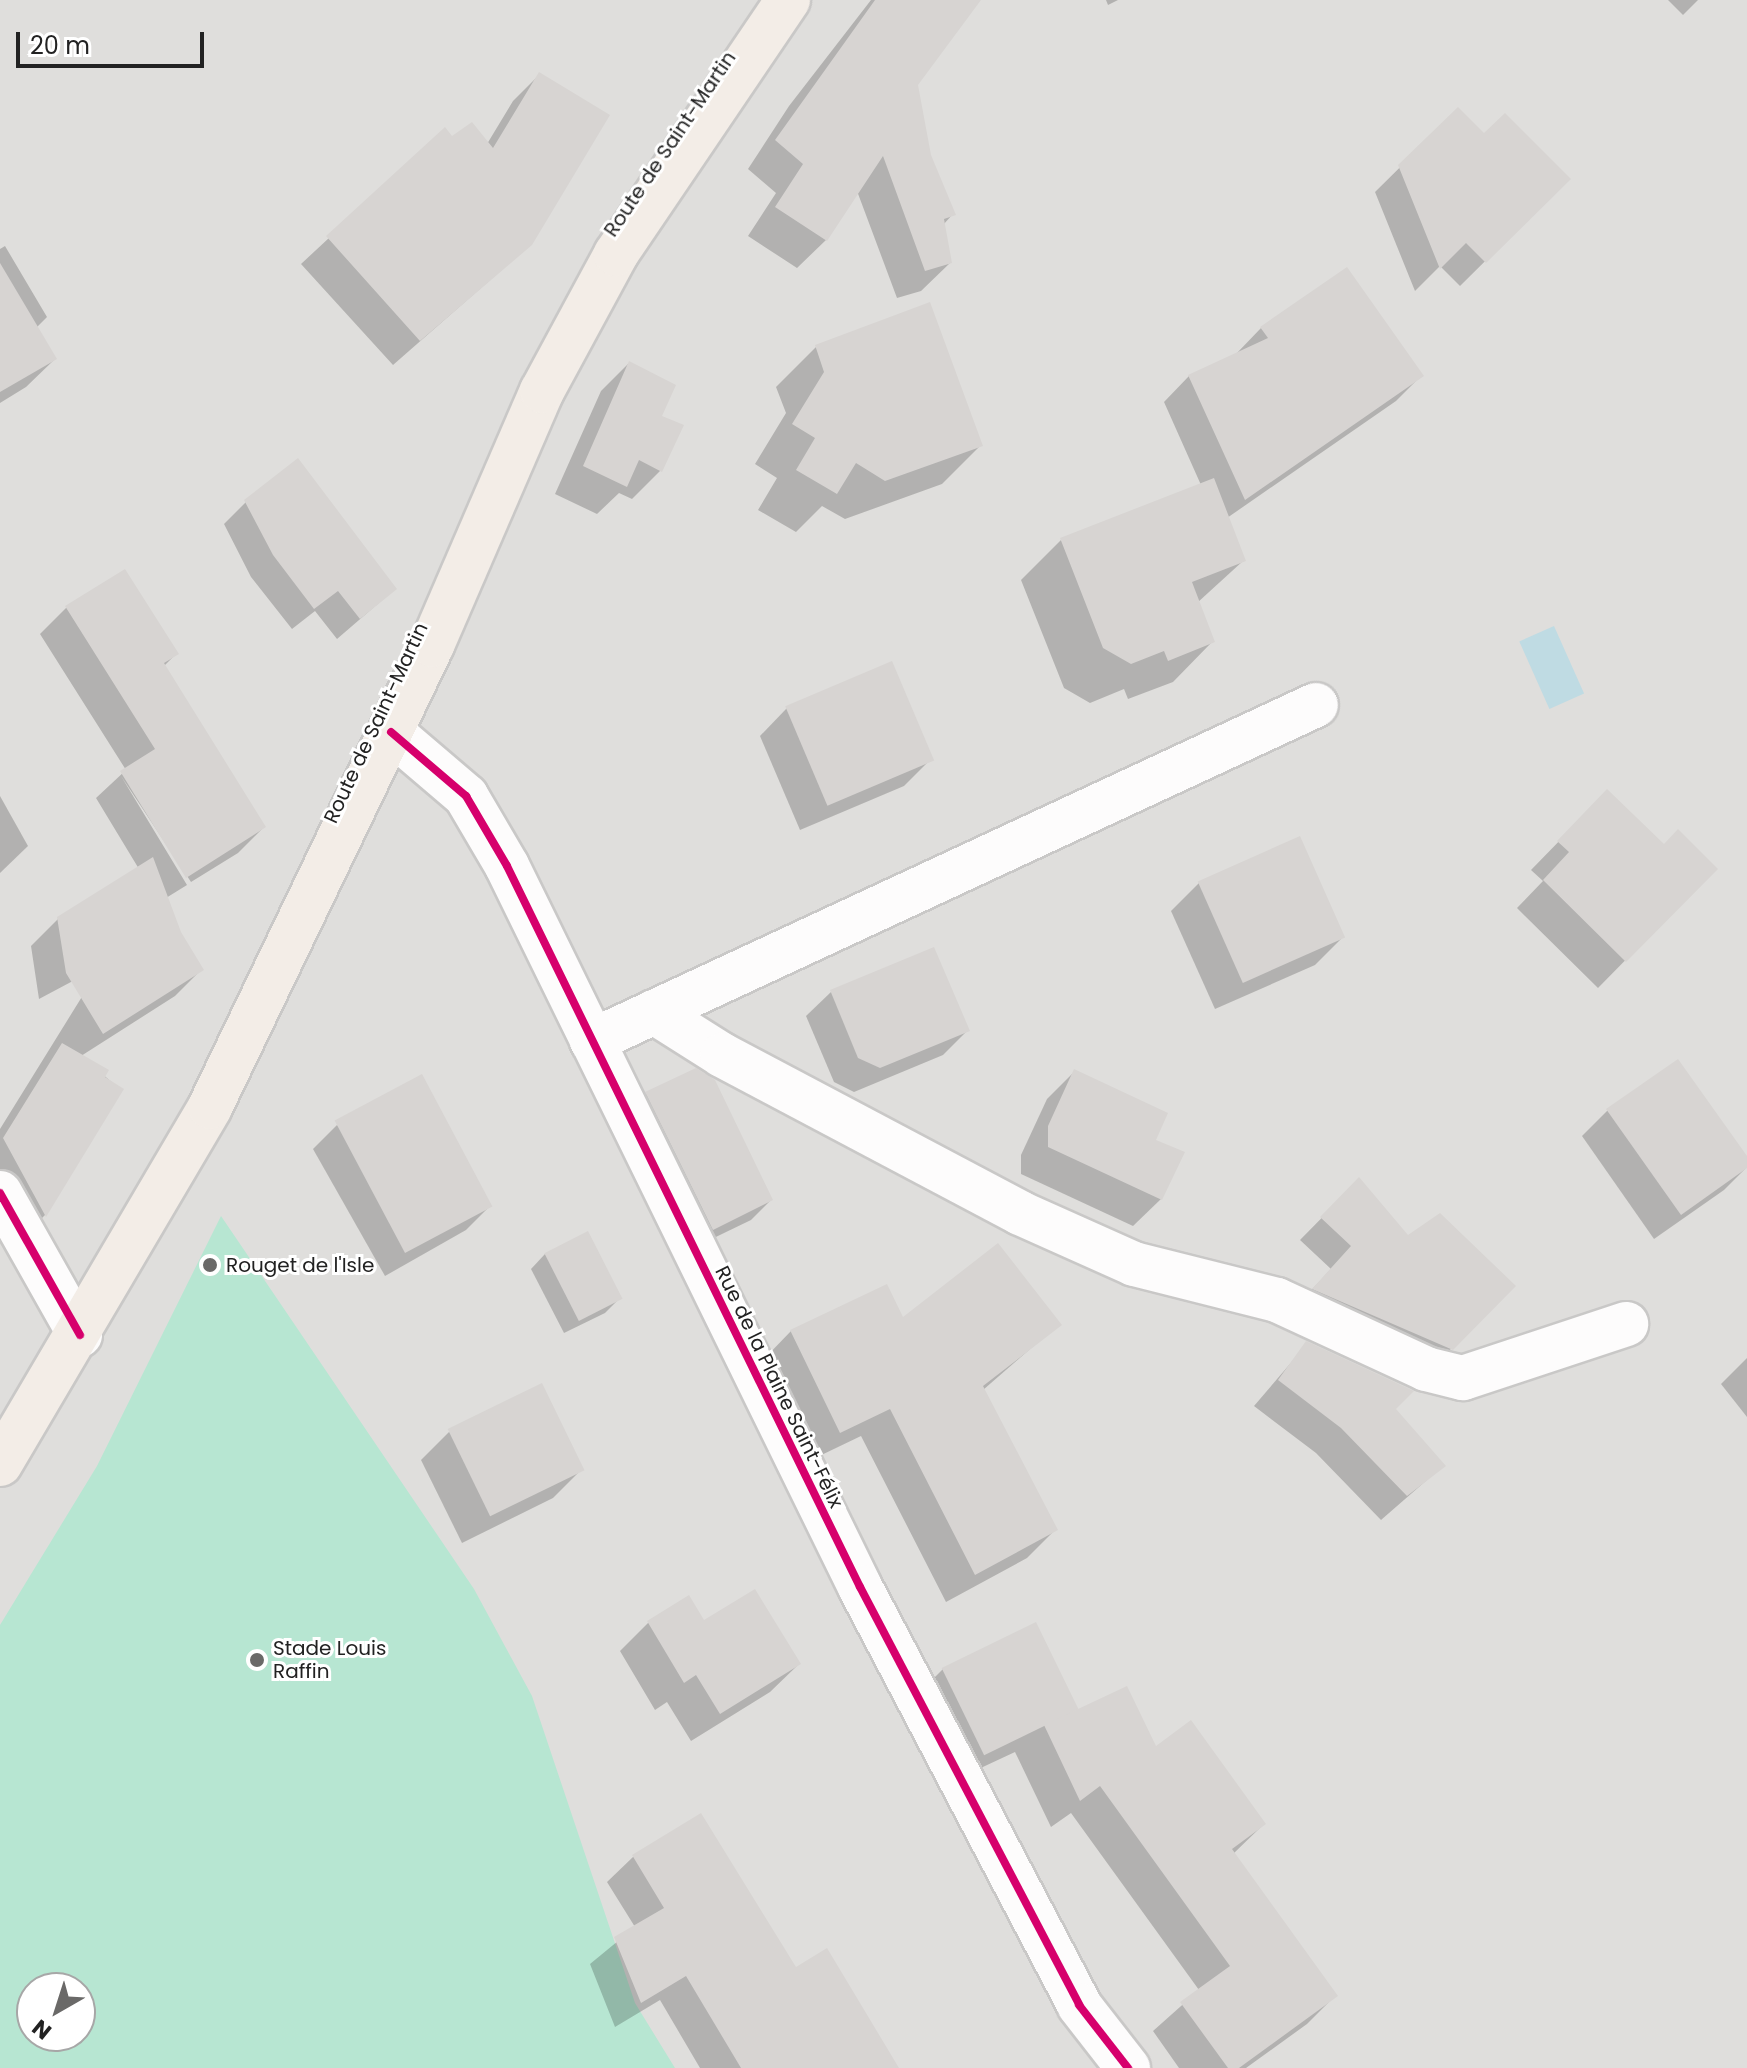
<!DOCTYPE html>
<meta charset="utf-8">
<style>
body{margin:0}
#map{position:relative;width:1747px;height:2068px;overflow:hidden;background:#f0eeeb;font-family:Poppins,sans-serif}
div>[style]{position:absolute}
.residential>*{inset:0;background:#dfdedc}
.pitch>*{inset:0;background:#b7e6d2}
.water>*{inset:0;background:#bfdbe3;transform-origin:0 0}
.shadow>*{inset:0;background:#0003}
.building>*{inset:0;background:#d7d4d2;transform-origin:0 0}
.roads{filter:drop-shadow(2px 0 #c9c8c7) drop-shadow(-2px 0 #c9c8c7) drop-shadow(0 2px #c9c8c7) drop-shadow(0 -2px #c9c8c7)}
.minor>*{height:44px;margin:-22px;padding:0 22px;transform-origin:22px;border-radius:22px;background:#fdfcfc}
.major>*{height:44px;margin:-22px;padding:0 22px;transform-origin:22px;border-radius:22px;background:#f3ede7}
.cycleway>*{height:8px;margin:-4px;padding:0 4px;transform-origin:4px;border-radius:4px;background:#d6006c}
.dots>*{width:22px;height:22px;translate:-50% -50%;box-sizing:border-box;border:4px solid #fff;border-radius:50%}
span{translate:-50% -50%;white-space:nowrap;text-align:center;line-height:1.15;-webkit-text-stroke:6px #fff;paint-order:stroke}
.street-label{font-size:20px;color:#222}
.poi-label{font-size:20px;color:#222}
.left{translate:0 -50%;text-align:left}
.north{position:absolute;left:16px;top:1972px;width:80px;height:80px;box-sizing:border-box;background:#fff;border:2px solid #a7a7a7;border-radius:50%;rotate:219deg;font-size:22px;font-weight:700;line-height:32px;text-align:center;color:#222}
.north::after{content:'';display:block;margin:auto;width:28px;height:36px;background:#6a6968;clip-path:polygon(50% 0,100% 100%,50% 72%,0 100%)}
.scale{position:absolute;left:16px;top:32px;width:188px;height:36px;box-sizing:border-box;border:4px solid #222;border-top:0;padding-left:10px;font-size:24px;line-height:28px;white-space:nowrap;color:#222;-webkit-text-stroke:6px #fff;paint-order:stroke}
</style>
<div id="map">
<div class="residential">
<div style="clip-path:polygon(evenodd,0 0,1747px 0,1747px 2068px,0 2068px,0 0,32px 1988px,80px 1988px,80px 2036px,32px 2036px,32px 1988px)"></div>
</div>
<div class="pitch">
<div style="clip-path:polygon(evenodd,221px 1216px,474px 1589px,532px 1696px,635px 2003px,675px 2068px,0 2068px,0 1625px,97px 1466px,221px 1216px,80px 1988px,80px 2036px,32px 2036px,32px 1988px,80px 1988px)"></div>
</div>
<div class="water">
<div style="left:1554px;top:626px;width:74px;height:38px;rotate:66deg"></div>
</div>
<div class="shadow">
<div style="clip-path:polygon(871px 0,976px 0,916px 84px,930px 155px,953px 214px,943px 225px,950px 263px,921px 291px,897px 298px,857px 191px,826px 240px,797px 268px,748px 236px,776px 193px,748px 169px,789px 106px)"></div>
<div style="clip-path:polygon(1106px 0,1118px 0,1108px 5px)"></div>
<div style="clip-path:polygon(1668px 0,1698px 0,1683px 15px)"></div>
<div style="clip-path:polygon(539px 75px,531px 244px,393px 365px,301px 264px,445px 130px,451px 139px,487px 144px,513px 101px)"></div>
<div style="clip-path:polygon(1458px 110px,1484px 136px,1568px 179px,1460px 286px,1440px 266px,1415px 291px,1375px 192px)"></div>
<div style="clip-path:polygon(5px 246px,47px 317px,36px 328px,55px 359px,26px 387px,0 403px,0 249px)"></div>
<div style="clip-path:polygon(1347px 269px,1421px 376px,1396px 401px,1227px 518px,1243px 561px,1197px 603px,1212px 642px,1173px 682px,1128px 699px,1124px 689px,1090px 703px,1064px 688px,1021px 580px,1061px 540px,1201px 485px,1164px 402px,1189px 376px,1236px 354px,1261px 328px)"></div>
<div style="clip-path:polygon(816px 347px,981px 445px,942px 484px,845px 519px,822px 506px,796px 532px,758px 510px,777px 478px,755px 464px,786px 413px,776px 387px)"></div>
<div style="clip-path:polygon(629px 363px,659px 417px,661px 470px,632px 499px,619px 493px,597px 514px,555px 494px,601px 391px)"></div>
<div style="clip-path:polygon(246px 502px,395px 589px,337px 639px,315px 611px,292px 629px,251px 577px,224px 524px)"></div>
<div style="clip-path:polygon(124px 572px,176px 654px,163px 667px,264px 827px,238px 853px,191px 882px,121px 776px,187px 885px,166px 898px,179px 933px,202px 969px,175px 996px,81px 1056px,121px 1090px,45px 1215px,19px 1241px,0 1207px,0 1129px,101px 966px,39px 999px,31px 946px,58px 919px,139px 869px,96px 798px,126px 770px,40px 634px,66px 608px)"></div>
<div style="clip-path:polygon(787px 708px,931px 759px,904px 786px,800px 830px,760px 736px)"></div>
<div style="clip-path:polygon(1607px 792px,1663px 847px,1715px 869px,1598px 988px,1517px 908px,1543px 881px,1531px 870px)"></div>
<div style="clip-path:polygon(0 796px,28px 846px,0 873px)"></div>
<div style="clip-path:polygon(1199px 883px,1343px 937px,1315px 965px,1215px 1009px,1171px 911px)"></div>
<div style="clip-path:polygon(933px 950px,968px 1030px,943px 1055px,854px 1092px,834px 1082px,806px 1016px,831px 992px)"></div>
<div style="clip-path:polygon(1074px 1072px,1153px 1141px,1161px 1199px,1133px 1226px,1021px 1174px,1021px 1155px,1047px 1099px)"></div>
<div style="clip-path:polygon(647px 1094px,771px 1200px,751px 1220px,693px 1248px,627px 1113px)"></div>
<div style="clip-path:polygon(1608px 1110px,1747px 1160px,1747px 1167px,1724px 1190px,1654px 1239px,1582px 1136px)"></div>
<div style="clip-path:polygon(337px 1125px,490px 1206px,466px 1230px,385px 1276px,313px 1149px)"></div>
<div style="clip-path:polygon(1359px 1180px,1408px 1238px,1513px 1286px,1430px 1370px,1293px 1310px,1331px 1269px,1300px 1240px)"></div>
<div style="clip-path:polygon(545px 1254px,619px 1299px,605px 1313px,564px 1333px,531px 1269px)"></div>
<div style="clip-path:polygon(902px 1321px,1059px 1324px,983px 1390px,1055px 1530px,1027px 1558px,946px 1602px,861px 1436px,811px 1460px,763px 1360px,791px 1331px)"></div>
<div style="clip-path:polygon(1307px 1344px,1393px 1409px,1443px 1466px,1381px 1520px,1316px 1453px,1254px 1406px)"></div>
<div style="clip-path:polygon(1747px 1358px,1747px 1417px,1721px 1384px)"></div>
<div style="clip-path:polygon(450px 1431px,582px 1469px,553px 1498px,462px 1543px,421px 1460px)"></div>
<div style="clip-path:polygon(688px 1598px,703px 1623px,799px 1664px,770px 1692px,691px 1741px,667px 1702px,655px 1710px,620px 1651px,648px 1623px)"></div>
<div style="clip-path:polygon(943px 1669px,1075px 1708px,1068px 1715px,1155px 1749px,1264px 1824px,1233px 1854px,1335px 1996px,1307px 2024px,1246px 2068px,1179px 2068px,1153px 2031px,1199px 1990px,1071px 1813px,1051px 1827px,1015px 1752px,955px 1780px,914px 1698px)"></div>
<div style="clip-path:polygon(700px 1816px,795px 1970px,897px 2068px,700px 2068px,660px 2000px,615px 2027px,590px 1964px,635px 1927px,607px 1882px,633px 1857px)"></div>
</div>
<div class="building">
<div style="clip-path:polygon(875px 0,981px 0,918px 85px,931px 155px,956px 215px,944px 219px,952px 263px,925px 271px,883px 156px,827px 241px,775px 207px,803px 164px,775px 140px)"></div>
<div style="clip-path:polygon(539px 72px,610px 115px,532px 245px,420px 341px,326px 236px,445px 127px,452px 136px,472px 122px,493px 148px)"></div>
<div style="clip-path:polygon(1458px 107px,1484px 133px,1505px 113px,1571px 179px,1486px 263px,1466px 243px,1440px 269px,1398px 165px)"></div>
<div style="clip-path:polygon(0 263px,57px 359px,0 392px)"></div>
<div style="clip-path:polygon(1347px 267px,1424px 376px,1245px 500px,1188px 375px,1268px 338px,1260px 327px)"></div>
<div style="clip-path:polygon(930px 302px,983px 446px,885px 481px,856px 463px,837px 494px,796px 470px,815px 438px,792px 424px,824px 372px,815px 345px)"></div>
<div style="clip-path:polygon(629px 361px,676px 385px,662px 416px,684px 425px,662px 472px,639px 460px,627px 487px,583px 466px)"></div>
<div style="clip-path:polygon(298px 458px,397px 589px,360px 619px,338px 591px,314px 609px,273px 555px,244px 500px)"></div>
<div style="clip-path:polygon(1214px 478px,1246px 561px,1192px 582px,1215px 642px,1168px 661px,1164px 651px,1131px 664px,1103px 648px,1060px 538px)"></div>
<div style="clip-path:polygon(125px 569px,179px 654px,164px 663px,266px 827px,186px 878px,120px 771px,155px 749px,65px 606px)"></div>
<div style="left:892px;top:661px;width:108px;height:116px;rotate:67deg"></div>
<div style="clip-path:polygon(1607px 789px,1664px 844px,1678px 829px,1718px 869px,1626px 962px,1543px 880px,1569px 852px,1557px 841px)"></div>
<div style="left:1300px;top:836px;width:111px;height:112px;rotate:66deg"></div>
<div style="clip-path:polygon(153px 857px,181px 932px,204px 970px,103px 1034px,66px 973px,57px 917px)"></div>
<div style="clip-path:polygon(934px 947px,970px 1031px,880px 1068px,858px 1058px,830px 990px)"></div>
<div style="clip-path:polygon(62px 1043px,109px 1070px,105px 1077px,124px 1089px,46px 1217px,3px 1138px)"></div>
<div style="clip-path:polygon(1678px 1059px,1747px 1156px,1747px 1168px,1681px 1215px,1606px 1109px)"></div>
<div style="clip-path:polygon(696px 1068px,715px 1080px,773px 1200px,713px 1230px,645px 1092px)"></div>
<div style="clip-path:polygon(1074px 1069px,1168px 1113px,1156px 1140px,1185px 1152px,1162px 1200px,1048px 1147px,1048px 1126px)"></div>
<div style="left:422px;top:1074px;width:150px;height:99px;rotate:62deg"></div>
<div style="clip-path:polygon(1359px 1177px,1408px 1235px,1440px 1213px,1516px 1286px,1453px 1350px,1312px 1289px,1351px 1246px,1320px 1217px)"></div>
<div style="left:588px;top:1231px;width:76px;height:49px;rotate:63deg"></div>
<div style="clip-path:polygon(998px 1243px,1062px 1325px,983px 1386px,1058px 1530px,975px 1575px,890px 1409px,840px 1433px,790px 1330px,887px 1284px,903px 1317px)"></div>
<div style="clip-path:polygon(1306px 1341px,1414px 1391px,1396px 1409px,1446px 1466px,1407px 1496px,1341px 1428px,1278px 1380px)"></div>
<div style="left:542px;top:1383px;width:97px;height:105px;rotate:64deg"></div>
<div style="clip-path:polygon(755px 1589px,801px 1664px,720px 1714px,696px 1675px,684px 1683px,647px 1621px,689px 1595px,704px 1620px)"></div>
<div style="left:1036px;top:1622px;width:97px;height:105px;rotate:64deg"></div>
<div style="clip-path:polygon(1127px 1686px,1156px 1746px,1191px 1720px,1266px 1824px,1232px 1849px,1338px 1996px,1239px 2068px,1228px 2068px,1180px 2002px,1230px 1966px,1100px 1786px,1080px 1801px,1044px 1725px)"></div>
<div style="clip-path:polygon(701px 1813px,796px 1967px,827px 1948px,899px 2068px,741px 2068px,686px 1976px,641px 2003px,614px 1937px,664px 1908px,632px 1855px)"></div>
</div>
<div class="roads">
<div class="minor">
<div style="left:391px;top:732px;width:99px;rotate:40.5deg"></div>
<div style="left:466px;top:796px;width:81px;rotate:59.6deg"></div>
<div style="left:507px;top:866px;width:803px;rotate:63.91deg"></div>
<div style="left:860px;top:1587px;width:472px;rotate:62.3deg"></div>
<div style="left:1079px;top:2005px;width:80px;rotate:52.1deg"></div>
<div style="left:654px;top:1012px;width:80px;rotate:32.3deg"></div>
<div style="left:722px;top:1055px;width:337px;rotate:27.9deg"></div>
<div style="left:1020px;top:1213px;width:125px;rotate:24.1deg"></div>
<div style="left:1134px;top:1264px;width:147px;rotate:14.1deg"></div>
<div style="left:1277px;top:1300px;width:164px;rotate:24.8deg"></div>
<div style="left:1426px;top:1369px;width:38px;rotate:14deg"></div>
<div style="left:1463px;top:1378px;width:172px;rotate:-18.3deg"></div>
<div style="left:592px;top:1041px;width:798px;rotate:-24.9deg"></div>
<div style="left:0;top:1193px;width:163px;rotate:60.6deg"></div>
</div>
<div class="major">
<div style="left:0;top:1464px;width:414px;rotate:-59.5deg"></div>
<div style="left:210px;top:1107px;width:513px;rotate:-64.33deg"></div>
<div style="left:432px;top:645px;width:277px;rotate:-66.6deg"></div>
<div style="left:542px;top:391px;width:156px;rotate:-61.6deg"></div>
<div style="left:616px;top:254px;width:307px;rotate:-55.9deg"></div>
</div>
</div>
<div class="cycleway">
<div style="left:391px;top:732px;width:99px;rotate:40.5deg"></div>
<div style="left:466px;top:796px;width:81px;rotate:59.6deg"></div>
<div style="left:507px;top:866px;width:803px;rotate:63.91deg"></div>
<div style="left:860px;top:1587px;width:472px;rotate:62.3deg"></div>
<div style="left:1079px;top:2005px;width:80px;rotate:52.1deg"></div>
<div style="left:0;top:1193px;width:163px;rotate:60.6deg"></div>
</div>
<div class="dots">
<div style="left:210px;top:1265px;background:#6a6968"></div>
<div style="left:257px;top:1660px;background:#6a6968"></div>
</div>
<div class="street-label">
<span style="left:670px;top:144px;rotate:-56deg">Route de Saint-Martin</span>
<span style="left:376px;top:723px;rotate:-65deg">Route de Saint-Martin</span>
<span style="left:779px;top:1387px;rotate:64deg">Rue de la Plaine Saint-Félix</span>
</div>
<div class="poi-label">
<span class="left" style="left:226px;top:1265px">Rouget de l'Isle</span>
<span class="left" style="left:273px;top:1660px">Stade Louis<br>Raffin</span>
</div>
<div class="north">N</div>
<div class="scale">20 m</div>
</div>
